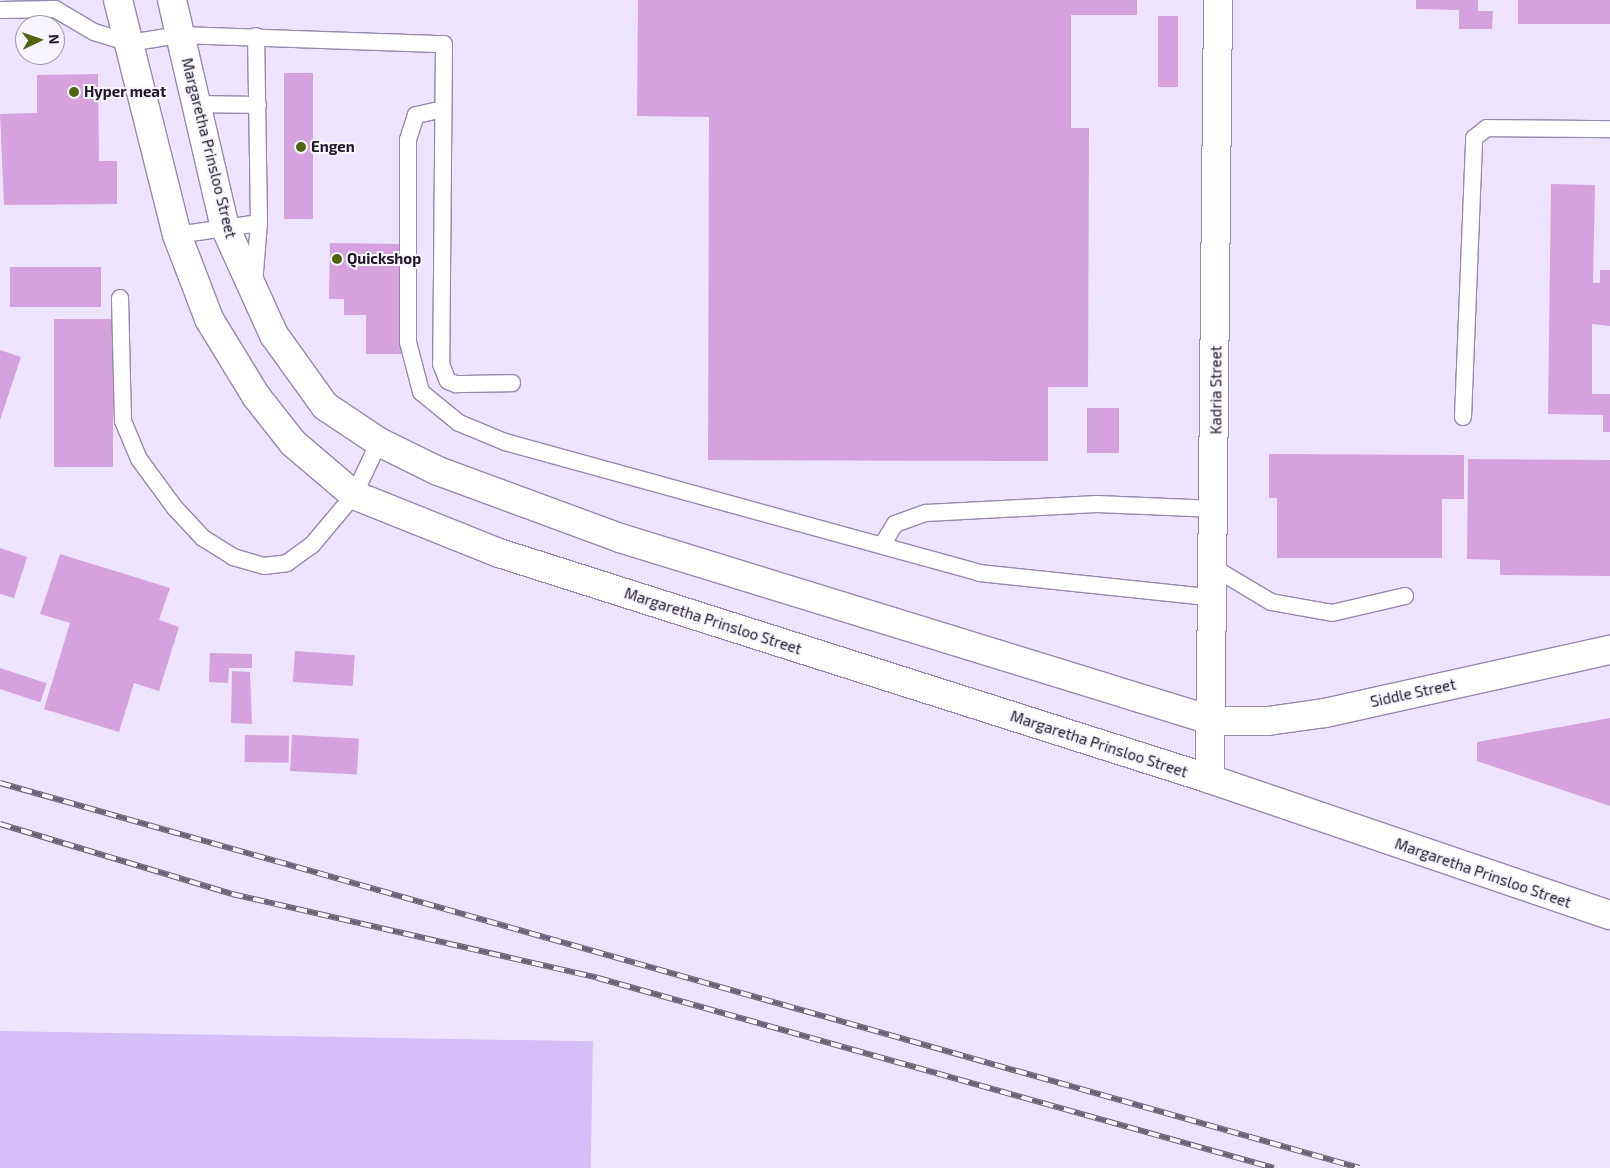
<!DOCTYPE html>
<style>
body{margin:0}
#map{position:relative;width:1610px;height:1168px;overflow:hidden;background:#eee4ff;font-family:"Exo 2",sans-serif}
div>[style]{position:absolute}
.green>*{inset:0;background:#d5bff9;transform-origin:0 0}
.building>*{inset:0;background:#d5a2dd;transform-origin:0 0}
.roads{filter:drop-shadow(1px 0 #9788b1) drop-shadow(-1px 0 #9788b1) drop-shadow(0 1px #9788b1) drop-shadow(0 -1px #9788b1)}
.service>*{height:16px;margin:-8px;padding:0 8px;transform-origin:8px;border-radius:8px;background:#fff}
.minor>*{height:28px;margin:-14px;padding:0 14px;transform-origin:14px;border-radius:14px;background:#fff}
.tertiary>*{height:28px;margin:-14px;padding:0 14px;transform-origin:14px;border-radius:14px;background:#fff}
.rail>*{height:5.5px;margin-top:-2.75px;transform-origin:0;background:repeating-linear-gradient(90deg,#f8f5fe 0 11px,#6a6276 0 22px);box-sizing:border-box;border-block:1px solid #6a6276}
.dots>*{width:14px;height:14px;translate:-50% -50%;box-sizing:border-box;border:2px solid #f8f5fe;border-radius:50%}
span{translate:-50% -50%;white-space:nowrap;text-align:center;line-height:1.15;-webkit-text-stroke:4px #f8f5fe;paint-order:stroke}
.poi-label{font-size:15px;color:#1e1828;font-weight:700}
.left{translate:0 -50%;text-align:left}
.street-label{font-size:15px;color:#1e1828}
.north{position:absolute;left:15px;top:15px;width:50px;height:50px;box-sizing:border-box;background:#f8f5fe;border:1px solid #a19da8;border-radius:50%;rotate:87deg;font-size:14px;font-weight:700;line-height:20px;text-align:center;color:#1e1828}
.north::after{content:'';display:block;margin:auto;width:18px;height:22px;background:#51640f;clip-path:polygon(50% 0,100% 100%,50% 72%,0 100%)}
</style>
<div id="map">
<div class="green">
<div style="left:0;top:1031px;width:593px;height:137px;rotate:1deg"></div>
</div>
<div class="building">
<div style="clip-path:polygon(638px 0,1137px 0,1137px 15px,1071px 15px,1071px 128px,1089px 128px,1088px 387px,1048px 387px,1048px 461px,708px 460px,709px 117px,637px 116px)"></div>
<div style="clip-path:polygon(1416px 0,1478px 0,1478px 11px,1493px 11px,1492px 29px,1459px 29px,1459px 10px,1416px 9px)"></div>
<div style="left:1518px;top:0;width:92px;height:24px"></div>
<div style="left:1158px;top:16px;width:20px;height:71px"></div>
<div style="left:284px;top:73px;width:29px;height:146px"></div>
<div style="clip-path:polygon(98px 74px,99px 161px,117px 161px,117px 204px,4px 205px,0 114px,37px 113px,37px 75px)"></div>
<div style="clip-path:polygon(1551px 184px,1595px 185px,1593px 283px,1600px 283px,1600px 270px,1610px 270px,1610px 326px,1592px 324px,1592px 394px,1610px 394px,1610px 432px,1603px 432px,1603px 415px,1548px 414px)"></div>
<div style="clip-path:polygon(330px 243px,402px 244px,401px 354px,366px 354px,366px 315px,344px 315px,344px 299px,329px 299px)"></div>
<div style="left:101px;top:267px;width:40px;height:91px;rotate:90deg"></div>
<div style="left:54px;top:319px;width:59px;height:148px"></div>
<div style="clip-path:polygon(0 350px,21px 357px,0 420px)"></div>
<div style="left:1087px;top:408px;width:32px;height:45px"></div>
<div style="clip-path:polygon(1269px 454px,1464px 455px,1464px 499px,1442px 499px,1442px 558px,1277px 558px,1277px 498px,1269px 498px)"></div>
<div style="clip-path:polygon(1468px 459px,1610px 460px,1610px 576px,1500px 575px,1500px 560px,1467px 559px)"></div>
<div style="clip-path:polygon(0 548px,27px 557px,14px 598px,0 594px)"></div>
<div style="clip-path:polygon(60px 554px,170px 588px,159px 620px,179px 627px,159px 691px,134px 683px,119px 732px,44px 709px,70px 623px,40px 614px)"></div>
<div style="left:295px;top:651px;width:60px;height:31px;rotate:4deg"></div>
<div style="clip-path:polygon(210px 653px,252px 654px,252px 668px,229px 668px,228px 683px,209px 682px)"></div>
<div style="left:0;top:668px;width:49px;height:20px;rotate:18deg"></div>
<div style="clip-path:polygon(232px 671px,250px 672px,252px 724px,231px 723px)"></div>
<div style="clip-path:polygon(1610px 718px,1610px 806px,1477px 761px,1477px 742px)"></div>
<div style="left:245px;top:735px;width:44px;height:27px;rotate:1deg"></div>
<div style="left:292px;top:735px;width:67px;height:36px;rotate:3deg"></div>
</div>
<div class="roads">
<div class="service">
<div style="left:0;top:10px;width:55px;rotate:-1deg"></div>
<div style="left:55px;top:9px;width:45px;rotate:30.5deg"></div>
<div style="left:94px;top:32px;width:37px;rotate:17deg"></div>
<div style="left:129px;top:43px;width:52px;rotate:-8.9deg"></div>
<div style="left:180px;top:35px;width:264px;rotate:2deg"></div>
<div style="left:444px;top:44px;width:320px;rotate:90.5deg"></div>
<div style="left:441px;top:364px;width:18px;rotate:68deg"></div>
<div style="left:448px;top:381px;width:9px;rotate:21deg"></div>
<div style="left:456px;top:384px;width:56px;rotate:-1deg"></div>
<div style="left:197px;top:104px;width:61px;rotate:0.9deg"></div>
<div style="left:443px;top:109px;width:28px;rotate:167deg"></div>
<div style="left:416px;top:115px;width:26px;rotate:108deg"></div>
<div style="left:408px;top:140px;width:202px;rotate:90deg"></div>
<div style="left:408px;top:342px;width:52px;rotate:75.4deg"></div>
<div style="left:421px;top:392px;width:49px;rotate:39.2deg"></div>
<div style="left:459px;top:423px;width:50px;rotate:22.4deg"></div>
<div style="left:505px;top:442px;width:492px;rotate:15.4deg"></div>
<div style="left:979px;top:573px;width:237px;rotate:6deg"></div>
<div style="left:177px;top:235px;width:83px;rotate:-8.3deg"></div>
<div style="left:254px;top:284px;width:61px;rotate:-85.3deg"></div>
<div style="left:259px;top:223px;width:187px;rotate:-90.9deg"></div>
<div style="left:120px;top:298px;width:123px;rotate:88.6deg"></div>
<div style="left:123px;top:421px;width:41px;rotate:67.2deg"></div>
<div style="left:139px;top:459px;width:61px;rotate:53.7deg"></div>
<div style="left:175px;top:508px;width:41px;rotate:47deg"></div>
<div style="left:203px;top:538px;width:36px;rotate:32deg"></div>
<div style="left:233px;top:557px;width:32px;rotate:16deg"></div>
<div style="left:264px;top:566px;width:23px;rotate:-7deg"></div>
<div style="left:287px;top:563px;width:31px;rotate:-36deg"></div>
<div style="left:312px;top:545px;width:65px;rotate:-50deg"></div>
<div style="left:354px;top:495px;width:59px;rotate:-64.7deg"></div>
<div style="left:1463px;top:417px;width:279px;rotate:-87.7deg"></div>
<div style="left:1474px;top:138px;width:16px;rotate:-38deg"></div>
<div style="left:1487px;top:128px;width:123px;rotate:0.5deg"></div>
<div style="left:882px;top:545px;width:25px;rotate:-58deg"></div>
<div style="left:895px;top:524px;width:33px;rotate:-20deg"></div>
<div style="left:926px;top:513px;width:171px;rotate:-3deg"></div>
<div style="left:1097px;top:504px;width:119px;rotate:2.4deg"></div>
<div style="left:1216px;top:569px;width:64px;rotate:31deg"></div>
<div style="left:1271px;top:602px;width:62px;rotate:10.2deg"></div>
<div style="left:1332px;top:613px;width:75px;rotate:-13.1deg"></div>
</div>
<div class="minor">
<div style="left:1210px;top:779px;width:779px;rotate:-89.41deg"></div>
</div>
<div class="tertiary">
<div style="left:118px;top:0;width:242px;rotate:75.9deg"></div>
<div style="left:177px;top:235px;width:90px;rotate:69.1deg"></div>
<div style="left:209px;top:319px;width:90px;rotate:58.6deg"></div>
<div style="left:256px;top:396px;width:60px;rotate:51.8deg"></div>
<div style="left:293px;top:443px;width:80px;rotate:40.4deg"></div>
<div style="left:354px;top:495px;width:156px;rotate:21.8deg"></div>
<div style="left:499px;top:553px;width:746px;rotate:17.63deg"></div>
<div style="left:1210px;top:779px;width:422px;rotate:18.8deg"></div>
<div style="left:172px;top:0;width:233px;rotate:76.9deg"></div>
<div style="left:225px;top:227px;width:119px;rotate:65.6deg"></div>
<div style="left:274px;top:335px;width:87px;rotate:54.3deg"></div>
<div style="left:325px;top:406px;width:65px;rotate:33.7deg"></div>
<div style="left:379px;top:442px;width:66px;rotate:26.2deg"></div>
<div style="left:438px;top:471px;width:194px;rotate:20.2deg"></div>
<div style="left:620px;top:538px;width:622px;rotate:17.12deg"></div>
<div style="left:1214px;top:721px;width:54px"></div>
<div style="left:1268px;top:721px;width:58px;rotate:-8deg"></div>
<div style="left:1325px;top:713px;width:292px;rotate:-12.5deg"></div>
</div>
</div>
<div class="rail">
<div style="left:0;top:783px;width:1413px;rotate:15.81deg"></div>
<div style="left:0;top:824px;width:242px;rotate:16.8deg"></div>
<div style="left:232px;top:894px;width:376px;rotate:12.9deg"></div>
<div style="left:598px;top:978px;width:702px;rotate:15.7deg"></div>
</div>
<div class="dots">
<div style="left:74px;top:92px;background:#51640f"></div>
<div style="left:301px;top:147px;background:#51640f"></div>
<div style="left:337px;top:259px;background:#51640f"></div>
</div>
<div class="poi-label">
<span class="left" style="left:84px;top:92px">Hyper meat</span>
<span class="left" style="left:311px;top:147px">Engen</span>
<span class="left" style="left:347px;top:259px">Quickshop</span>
</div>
<div class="street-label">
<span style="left:209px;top:148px;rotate:76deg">Margaretha Prinsloo Street</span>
<span style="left:1216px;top:390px;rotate:-90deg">Kadria Street</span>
<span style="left:713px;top:621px;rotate:18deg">Margaretha Prinsloo Street</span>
<span style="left:1413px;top:693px;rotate:-12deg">Siddle Street</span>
<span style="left:1099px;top:744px;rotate:18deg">Margaretha Prinsloo Street</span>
<span style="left:1483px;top:873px;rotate:19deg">Margaretha Prinsloo Street</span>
</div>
<div class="north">N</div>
</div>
